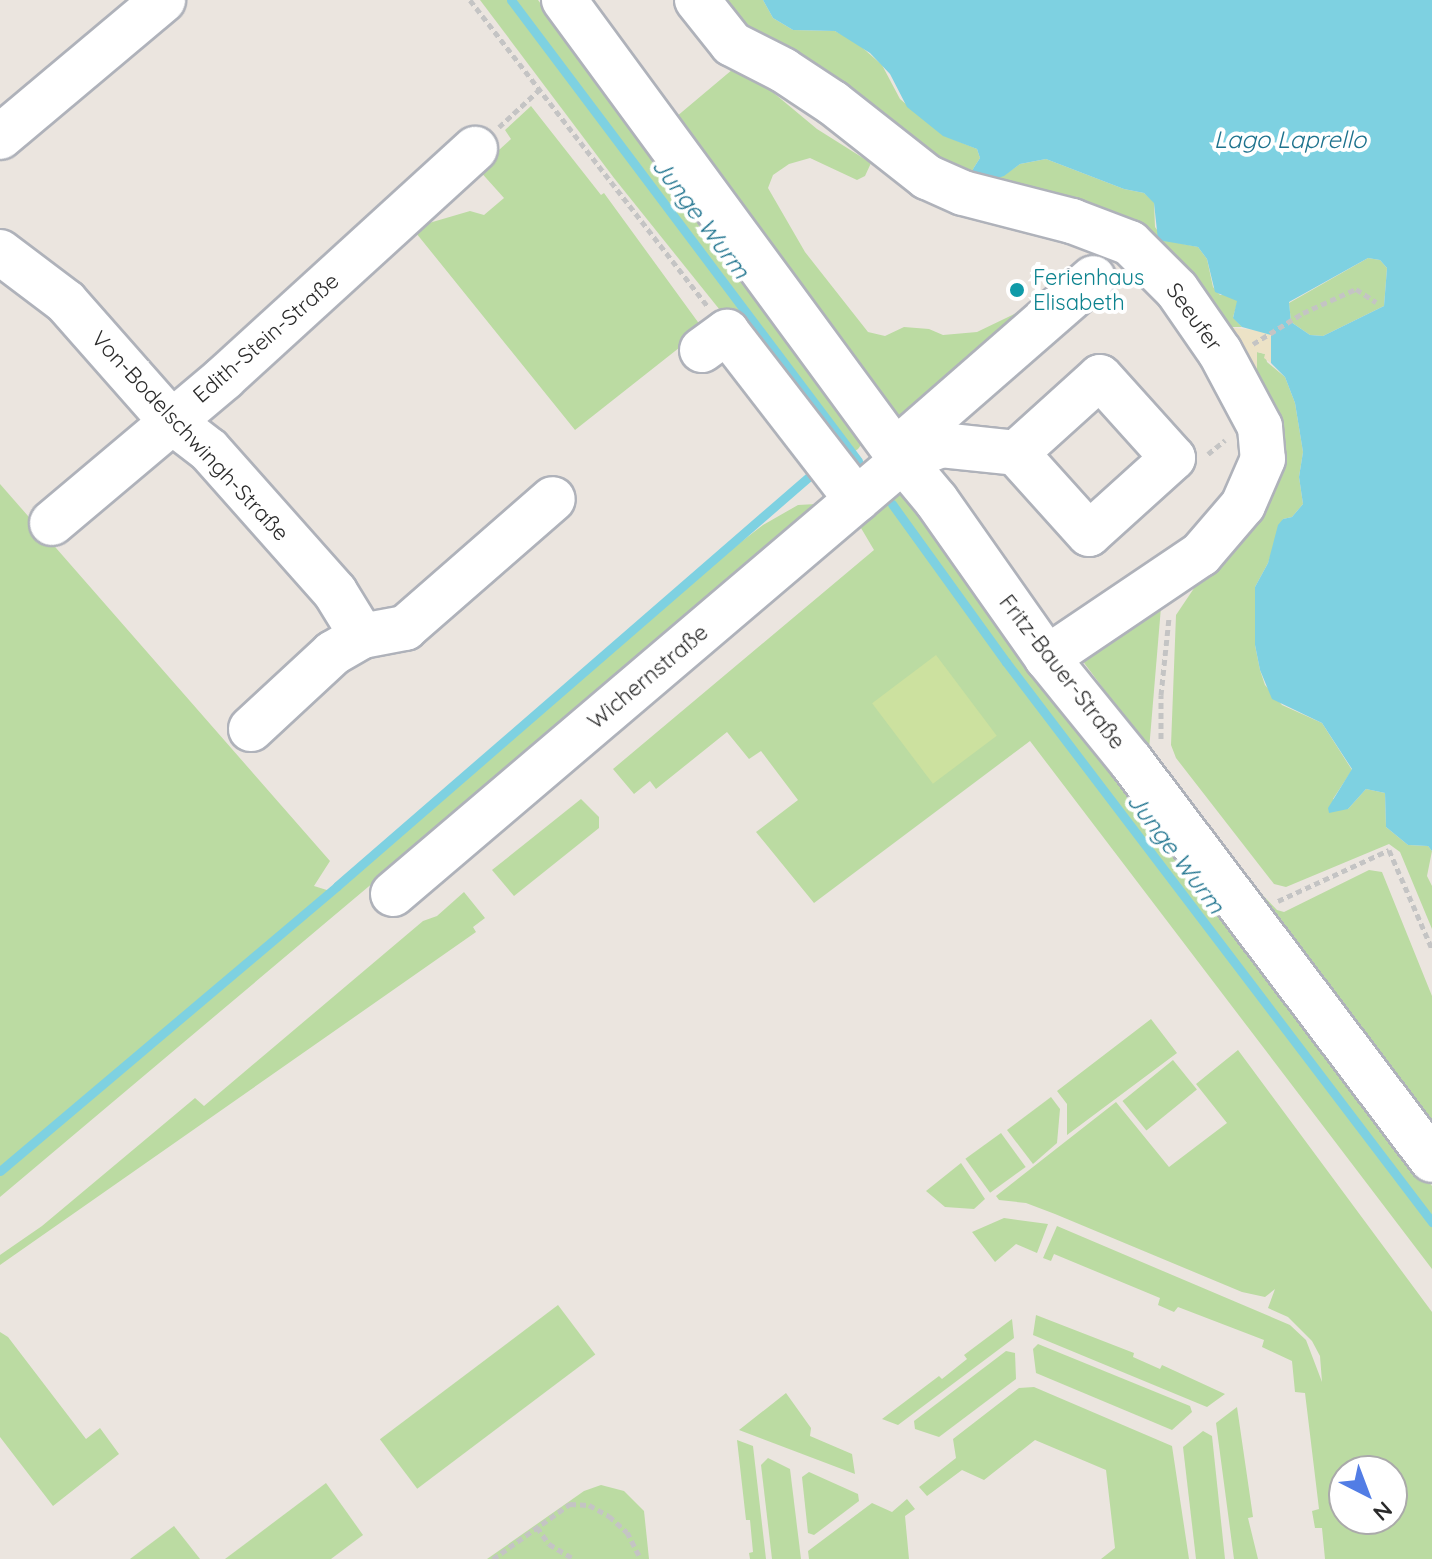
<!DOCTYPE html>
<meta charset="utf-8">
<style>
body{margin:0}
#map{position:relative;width:1432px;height:1559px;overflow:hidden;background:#ebe5df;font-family:Quicksand,sans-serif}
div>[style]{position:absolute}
.green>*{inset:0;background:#bbdba2;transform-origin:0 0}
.sand>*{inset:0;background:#ece2c6}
.pitch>*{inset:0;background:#cce19f;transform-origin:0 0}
.water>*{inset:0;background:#7ed1e1}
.stream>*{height:9px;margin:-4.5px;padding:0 4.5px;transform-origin:4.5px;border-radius:4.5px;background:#7ed1e1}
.path>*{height:5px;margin-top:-2.5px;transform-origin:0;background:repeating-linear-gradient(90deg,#c4c4c4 0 6px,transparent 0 10px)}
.roads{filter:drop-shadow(2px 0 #afb2ba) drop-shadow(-2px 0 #afb2ba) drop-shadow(0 2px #afb2ba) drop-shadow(0 -2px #afb2ba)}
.minor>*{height:44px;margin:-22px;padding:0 22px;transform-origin:22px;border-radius:22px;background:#fff}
.dots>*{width:22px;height:22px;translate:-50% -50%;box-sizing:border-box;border:4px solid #fff;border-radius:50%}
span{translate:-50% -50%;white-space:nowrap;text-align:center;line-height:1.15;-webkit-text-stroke:8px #fff;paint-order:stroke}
.culture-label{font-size:22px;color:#0d838f}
.left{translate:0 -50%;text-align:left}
.street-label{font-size:22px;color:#2b2b2b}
.water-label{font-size:24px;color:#1d728d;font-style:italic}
.north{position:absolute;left:1328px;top:1455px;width:80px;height:80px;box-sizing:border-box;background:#fff;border:2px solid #aaa;border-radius:50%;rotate:138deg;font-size:22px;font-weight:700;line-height:32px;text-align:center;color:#2b2b2b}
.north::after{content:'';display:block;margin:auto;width:28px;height:36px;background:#527de5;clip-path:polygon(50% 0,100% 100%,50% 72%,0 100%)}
</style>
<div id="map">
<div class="green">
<div style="clip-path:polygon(480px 0,538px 0,864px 441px,858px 449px,849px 455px,833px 451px,614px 178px)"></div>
<div style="clip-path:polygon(706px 0,763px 0,773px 18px,793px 30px,835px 31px,856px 42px,882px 65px,900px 99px,943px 135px,977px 149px,980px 158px,973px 169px,979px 184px,1004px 175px,1020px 164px,1046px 159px,1124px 189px,1144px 193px,1154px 202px,1155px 227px,1164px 240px,1198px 247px,1207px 259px,1213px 287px,1220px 295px,1231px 295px,1238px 301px,1233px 317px,1242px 327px,1226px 327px,1201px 286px,1162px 255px,974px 190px)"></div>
<div style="clip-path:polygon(739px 64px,817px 129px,871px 163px,865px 176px,857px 180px,810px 158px,789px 164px,773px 175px,768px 188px,805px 252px,868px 332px,885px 336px,904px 327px,929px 329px,943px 335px,977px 332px,1029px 307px,908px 428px,676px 117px)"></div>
<div style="clip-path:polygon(531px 106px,601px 195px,604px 193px,703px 329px,575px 430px,412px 228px,470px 211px,484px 215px,504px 198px,478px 169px,511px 139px,505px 130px)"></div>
<div style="clip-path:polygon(1368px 258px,1380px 260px,1387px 268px,1384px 306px,1323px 336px,1310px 335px,1291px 322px,1289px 303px)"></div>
<div style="clip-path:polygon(1257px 352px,1265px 354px,1267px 362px,1285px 377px,1295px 403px,1303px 452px,1299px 477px,1303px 504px,1292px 517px,1283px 519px,1268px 563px,1255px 587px,1255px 645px,1260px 670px,1265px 685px,1282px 705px,1322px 723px,1352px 770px,1333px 799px,1348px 809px,1366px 789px,1385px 793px,1386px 827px,1408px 845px,1428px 846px,1432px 851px,1427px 876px,1432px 886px,1432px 929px,1400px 852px,1389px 844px,1286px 887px,1274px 884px,1176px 758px,1171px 745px,1176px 615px,1262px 487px,1246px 374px,1257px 369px)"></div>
<div style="clip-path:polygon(0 484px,330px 861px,314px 886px,330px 891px,474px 771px,654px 609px,763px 525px,798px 505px,834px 503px,779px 541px,0 1197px)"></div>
<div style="clip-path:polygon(906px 493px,1432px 1186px,1432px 1269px,1030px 741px,814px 903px,756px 832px,798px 800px,761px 751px,749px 759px,727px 732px,656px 789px,650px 781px,634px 794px,613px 769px,874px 550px,861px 528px,887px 501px,896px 494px)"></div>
<div style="clip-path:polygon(1161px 607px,1149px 750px,1079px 656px)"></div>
<div style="clip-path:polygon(581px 799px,599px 817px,599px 828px,514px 896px,492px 870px)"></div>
<div style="clip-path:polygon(1369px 870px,1382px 872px,1432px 996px,1432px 1136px,1248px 891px,1254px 886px,1277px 910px,1284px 912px)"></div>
<div style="clip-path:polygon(464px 892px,485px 918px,473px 927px,476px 932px,0 1265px,0 1255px,42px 1226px,195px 1098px,204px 1106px,423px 921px,437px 916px)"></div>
<div style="clip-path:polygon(1151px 1019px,1177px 1053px,1067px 1135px,1067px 1104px,1057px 1091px)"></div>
<div style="clip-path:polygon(evenodd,1238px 1050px,1432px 1312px,1432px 1559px,1325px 1559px,1322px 1528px,1315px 1528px,1312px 1511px,1319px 1509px,1305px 1393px,1295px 1392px,1292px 1361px,1262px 1347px,1264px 1340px,1178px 1307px,1174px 1312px,1158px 1305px,1160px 1298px,1054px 1254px,1051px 1261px,1043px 1258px,1057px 1226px,1290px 1325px,1306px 1340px,1322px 1382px,1320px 1356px,1312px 1341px,1288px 1317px,1268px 1308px,1275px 1289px,1265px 1297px,1242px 1292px,1055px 1214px,1026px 1203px,999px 1200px,996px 1196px,1116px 1102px,1169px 1167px,1227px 1123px,1196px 1084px,1238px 1050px,1344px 1471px,1392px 1471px,1392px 1519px,1344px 1519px,1344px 1471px)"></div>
<div style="left:1173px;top:1060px;width:38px;height:65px;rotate:51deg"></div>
<div style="clip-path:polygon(1051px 1097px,1060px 1109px,1057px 1143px,1033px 1164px,1007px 1130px)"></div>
<div style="left:1001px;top:1133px;width:42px;height:44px;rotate:54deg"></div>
<div style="clip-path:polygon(961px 1163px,985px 1199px,974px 1209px,945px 1207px,926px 1191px)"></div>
<div style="clip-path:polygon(1004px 1218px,1048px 1224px,1037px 1253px,1016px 1244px,995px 1262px,972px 1232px)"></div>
<div style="left:558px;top:1305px;width:62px;height:223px;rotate:53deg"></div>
<div style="clip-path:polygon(1036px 1315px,1134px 1353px,1133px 1357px,1160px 1369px,1162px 1365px,1225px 1394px,1207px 1407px,1033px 1335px)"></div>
<div style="clip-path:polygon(1012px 1319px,1014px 1338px,898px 1425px,882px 1419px,939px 1376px,942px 1379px,967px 1359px,964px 1355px)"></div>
<div style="clip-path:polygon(0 1332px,8px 1337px,86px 1439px,100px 1428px,119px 1454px,53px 1506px,0 1437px)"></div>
<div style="clip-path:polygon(1038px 1344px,1190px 1406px,1192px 1412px,1172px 1430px,1036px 1373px,1033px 1349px)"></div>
<div style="clip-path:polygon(1006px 1351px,1015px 1353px,1016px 1379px,939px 1437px,915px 1429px,914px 1421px)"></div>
<div style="clip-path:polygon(1034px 1387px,1172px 1446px,1189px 1559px,1101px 1559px,1115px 1548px,1106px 1470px,1035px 1440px,984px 1480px,962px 1470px,927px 1496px,919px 1487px,956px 1458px,953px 1439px,1019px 1388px)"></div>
<div style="clip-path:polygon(786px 1393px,811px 1428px,810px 1436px,852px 1454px,855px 1474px,739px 1430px)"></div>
<div style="clip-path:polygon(1237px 1407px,1253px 1517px,1248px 1518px,1258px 1559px,1234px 1559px,1216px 1423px)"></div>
<div style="clip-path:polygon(1203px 1431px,1212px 1436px,1225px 1559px,1196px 1559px,1183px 1447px)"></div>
<div style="clip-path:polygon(737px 1440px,753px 1446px,766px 1559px,750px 1559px,749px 1553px,753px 1552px,750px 1520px,746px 1520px)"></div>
<div style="clip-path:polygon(768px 1458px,790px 1469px,801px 1559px,772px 1559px,761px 1465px)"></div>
<div style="clip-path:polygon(809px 1472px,858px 1494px,859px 1501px,814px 1535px,808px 1533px,802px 1477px)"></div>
<div style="clip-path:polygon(326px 1483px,363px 1535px,331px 1559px,225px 1559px)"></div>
<div style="clip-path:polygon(601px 1485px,624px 1491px,644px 1511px,649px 1559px,487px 1559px,584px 1491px)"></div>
<div style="clip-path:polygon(907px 1499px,915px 1509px,905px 1516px,909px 1559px,809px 1559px,808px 1551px,872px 1503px,892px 1512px)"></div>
<div style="clip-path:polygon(174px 1526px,200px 1559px,130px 1559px)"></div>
</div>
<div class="sand">
<div style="clip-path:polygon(1226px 327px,1265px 331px,1271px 335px,1271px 363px,1264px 358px,1265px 354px,1257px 352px,1257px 370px,1246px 374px)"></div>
</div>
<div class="pitch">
<div style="left:936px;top:655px;width:101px;height:80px;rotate:53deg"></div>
</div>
<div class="water">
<div style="clip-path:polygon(evenodd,763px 0,1432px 0,1432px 851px,1428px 846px,1408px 845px,1386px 827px,1385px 793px,1366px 789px,1348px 809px,1329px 813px,1328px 808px,1352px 769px,1322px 723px,1272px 699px,1260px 670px,1255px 645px,1255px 587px,1268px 563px,1278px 525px,1283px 519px,1292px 517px,1303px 504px,1299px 477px,1303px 452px,1295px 403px,1285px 377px,1271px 363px,1271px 335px,1242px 327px,1233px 318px,1237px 301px,1215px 292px,1207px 259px,1198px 247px,1158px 240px,1154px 203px,1144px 193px,1124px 189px,1046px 159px,1020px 164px,1004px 176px,979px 184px,973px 179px,973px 169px,980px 158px,977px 149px,943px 136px,907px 107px,890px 74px,870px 53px,835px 31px,793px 30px,773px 18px,763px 0,1368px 258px,1380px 260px,1387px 268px,1384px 306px,1323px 336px,1310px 335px,1291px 322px,1289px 302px,1368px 258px)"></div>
</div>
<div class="stream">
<div style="left:511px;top:0;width:577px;rotate:53.03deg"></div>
<div style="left:892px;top:504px;width:195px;rotate:54.2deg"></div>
<div style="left:1006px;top:662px;width:704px;rotate:52.74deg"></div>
<div style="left:0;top:1171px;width:441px;rotate:-40.2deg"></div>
<div style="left:337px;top:886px;width:629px;rotate:-40.94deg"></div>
</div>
<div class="path">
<div style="left:470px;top:0;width:387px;rotate:52.2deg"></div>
<div style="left:499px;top:127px;width:54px;rotate:-42.8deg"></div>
<div style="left:1253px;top:344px;width:59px;rotate:-31.8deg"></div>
<div style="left:1303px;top:313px;width:58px;rotate:-24.4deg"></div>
<div style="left:1356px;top:289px;width:24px;rotate:33deg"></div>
<div style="left:1208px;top:454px;width:22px;rotate:-39deg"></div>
<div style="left:1161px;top:739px;width:44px;rotate:-90deg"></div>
<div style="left:1161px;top:695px;width:78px;rotate:-84.1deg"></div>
<div style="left:1278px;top:901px;width:122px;rotate:-24.7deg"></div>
<div style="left:1389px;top:850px;width:108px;rotate:66.5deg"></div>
<div style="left:537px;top:1527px;width:21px;rotate:55deg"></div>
<div style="left:549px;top:1544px;width:29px;rotate:31deg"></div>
<div style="left:493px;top:1559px;width:95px;rotate:-35.5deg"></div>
<div style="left:570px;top:1504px;width:19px;rotate:3deg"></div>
<div style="left:589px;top:1505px;width:23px;rotate:29deg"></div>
<div style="left:609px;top:1516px;width:24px;rotate:42deg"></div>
<div style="left:627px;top:1532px;width:30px;rotate:63deg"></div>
</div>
<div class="roads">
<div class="minor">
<div style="left:564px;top:0;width:559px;rotate:53.72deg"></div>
<div style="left:895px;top:451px;width:64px;rotate:50.1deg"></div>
<div style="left:936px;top:500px;width:193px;rotate:54.9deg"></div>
<div style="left:1047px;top:658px;width:132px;rotate:50.9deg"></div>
<div style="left:1130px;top:760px;width:501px;rotate:52.95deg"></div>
<div style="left:697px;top:0;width:56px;rotate:51.5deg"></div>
<div style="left:732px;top:44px;width:57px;rotate:27deg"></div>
<div style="left:783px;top:70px;width:60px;rotate:33.4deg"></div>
<div style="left:833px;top:103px;width:120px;rotate:38.2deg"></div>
<div style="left:927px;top:177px;width:39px;rotate:24deg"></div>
<div style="left:963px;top:193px;width:113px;rotate:14.4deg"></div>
<div style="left:1072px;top:221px;width:62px;rotate:20.8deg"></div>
<div style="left:1130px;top:243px;width:66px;rotate:45deg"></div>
<div style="left:1177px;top:290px;width:75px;rotate:55.3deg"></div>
<div style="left:1220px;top:352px;width:85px;rotate:61.9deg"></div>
<div style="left:1260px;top:427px;width:32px;rotate:85deg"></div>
<div style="left:1263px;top:459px;width:50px;rotate:113.5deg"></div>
<div style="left:1243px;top:505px;width:65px;rotate:130.6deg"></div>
<div style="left:1201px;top:554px;width:186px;rotate:146deg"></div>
<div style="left:0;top:137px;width:213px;rotate:-40deg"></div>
<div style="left:0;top:252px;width:83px;rotate:37.1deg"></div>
<div style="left:66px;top:302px;width:157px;rotate:48.6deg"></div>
<div style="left:170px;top:420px;width:49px;rotate:37.6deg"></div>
<div style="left:209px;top:450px;width:190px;rotate:48.4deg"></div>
<div style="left:335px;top:592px;width:52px;rotate:58.5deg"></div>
<div style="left:702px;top:350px;width:31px;rotate:-36deg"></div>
<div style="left:727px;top:332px;width:212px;rotate:52.3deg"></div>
<div style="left:1100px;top:377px;width:109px;rotate:48deg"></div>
<div style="left:1173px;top:458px;width:113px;rotate:137.9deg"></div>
<div style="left:1089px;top:534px;width:109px;rotate:-132deg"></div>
<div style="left:1016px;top:453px;width:113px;rotate:-42.1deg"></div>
<div style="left:895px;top:451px;width:263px;rotate:-41.1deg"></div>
<div style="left:52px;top:523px;width:225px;rotate:-40.1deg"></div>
<div style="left:224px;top:378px;width:340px;rotate:-42.4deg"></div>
<div style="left:251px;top:729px;width:112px;rotate:-42.8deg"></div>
<div style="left:333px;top:653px;width:34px;rotate:-30deg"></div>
<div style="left:362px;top:636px;width:44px;rotate:-10.5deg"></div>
<div style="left:405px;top:628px;width:196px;rotate:-41.1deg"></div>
<div style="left:393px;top:894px;width:668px;rotate:-40.39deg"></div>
<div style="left:902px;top:461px;width:42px;rotate:-22.3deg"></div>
<div style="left:941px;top:445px;width:75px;rotate:6.1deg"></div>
</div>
</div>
<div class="dots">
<div style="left:1017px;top:290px;background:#0f9aa8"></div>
</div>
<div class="culture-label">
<span class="left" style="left:1033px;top:290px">Ferienhaus<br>Elisabeth</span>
</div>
<div class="street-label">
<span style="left:1194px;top:317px;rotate:54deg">Seeufer</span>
<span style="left:266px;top:338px;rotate:-41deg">Edith-Stein-Straße</span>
<span style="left:190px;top:436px;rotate:47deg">Von-Bodelschwingh-Straße</span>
<span style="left:1062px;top:672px;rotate:52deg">Fritz-Bauer-Straße</span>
<span style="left:648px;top:677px;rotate:-40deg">Wichernstraße</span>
</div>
<div class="water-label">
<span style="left:1290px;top:140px">Lago Laprello</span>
<span style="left:701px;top:218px;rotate:53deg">Junge Wurm</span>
<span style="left:1176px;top:853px;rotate:53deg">Junge Wurm</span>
</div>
<div class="north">N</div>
</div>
